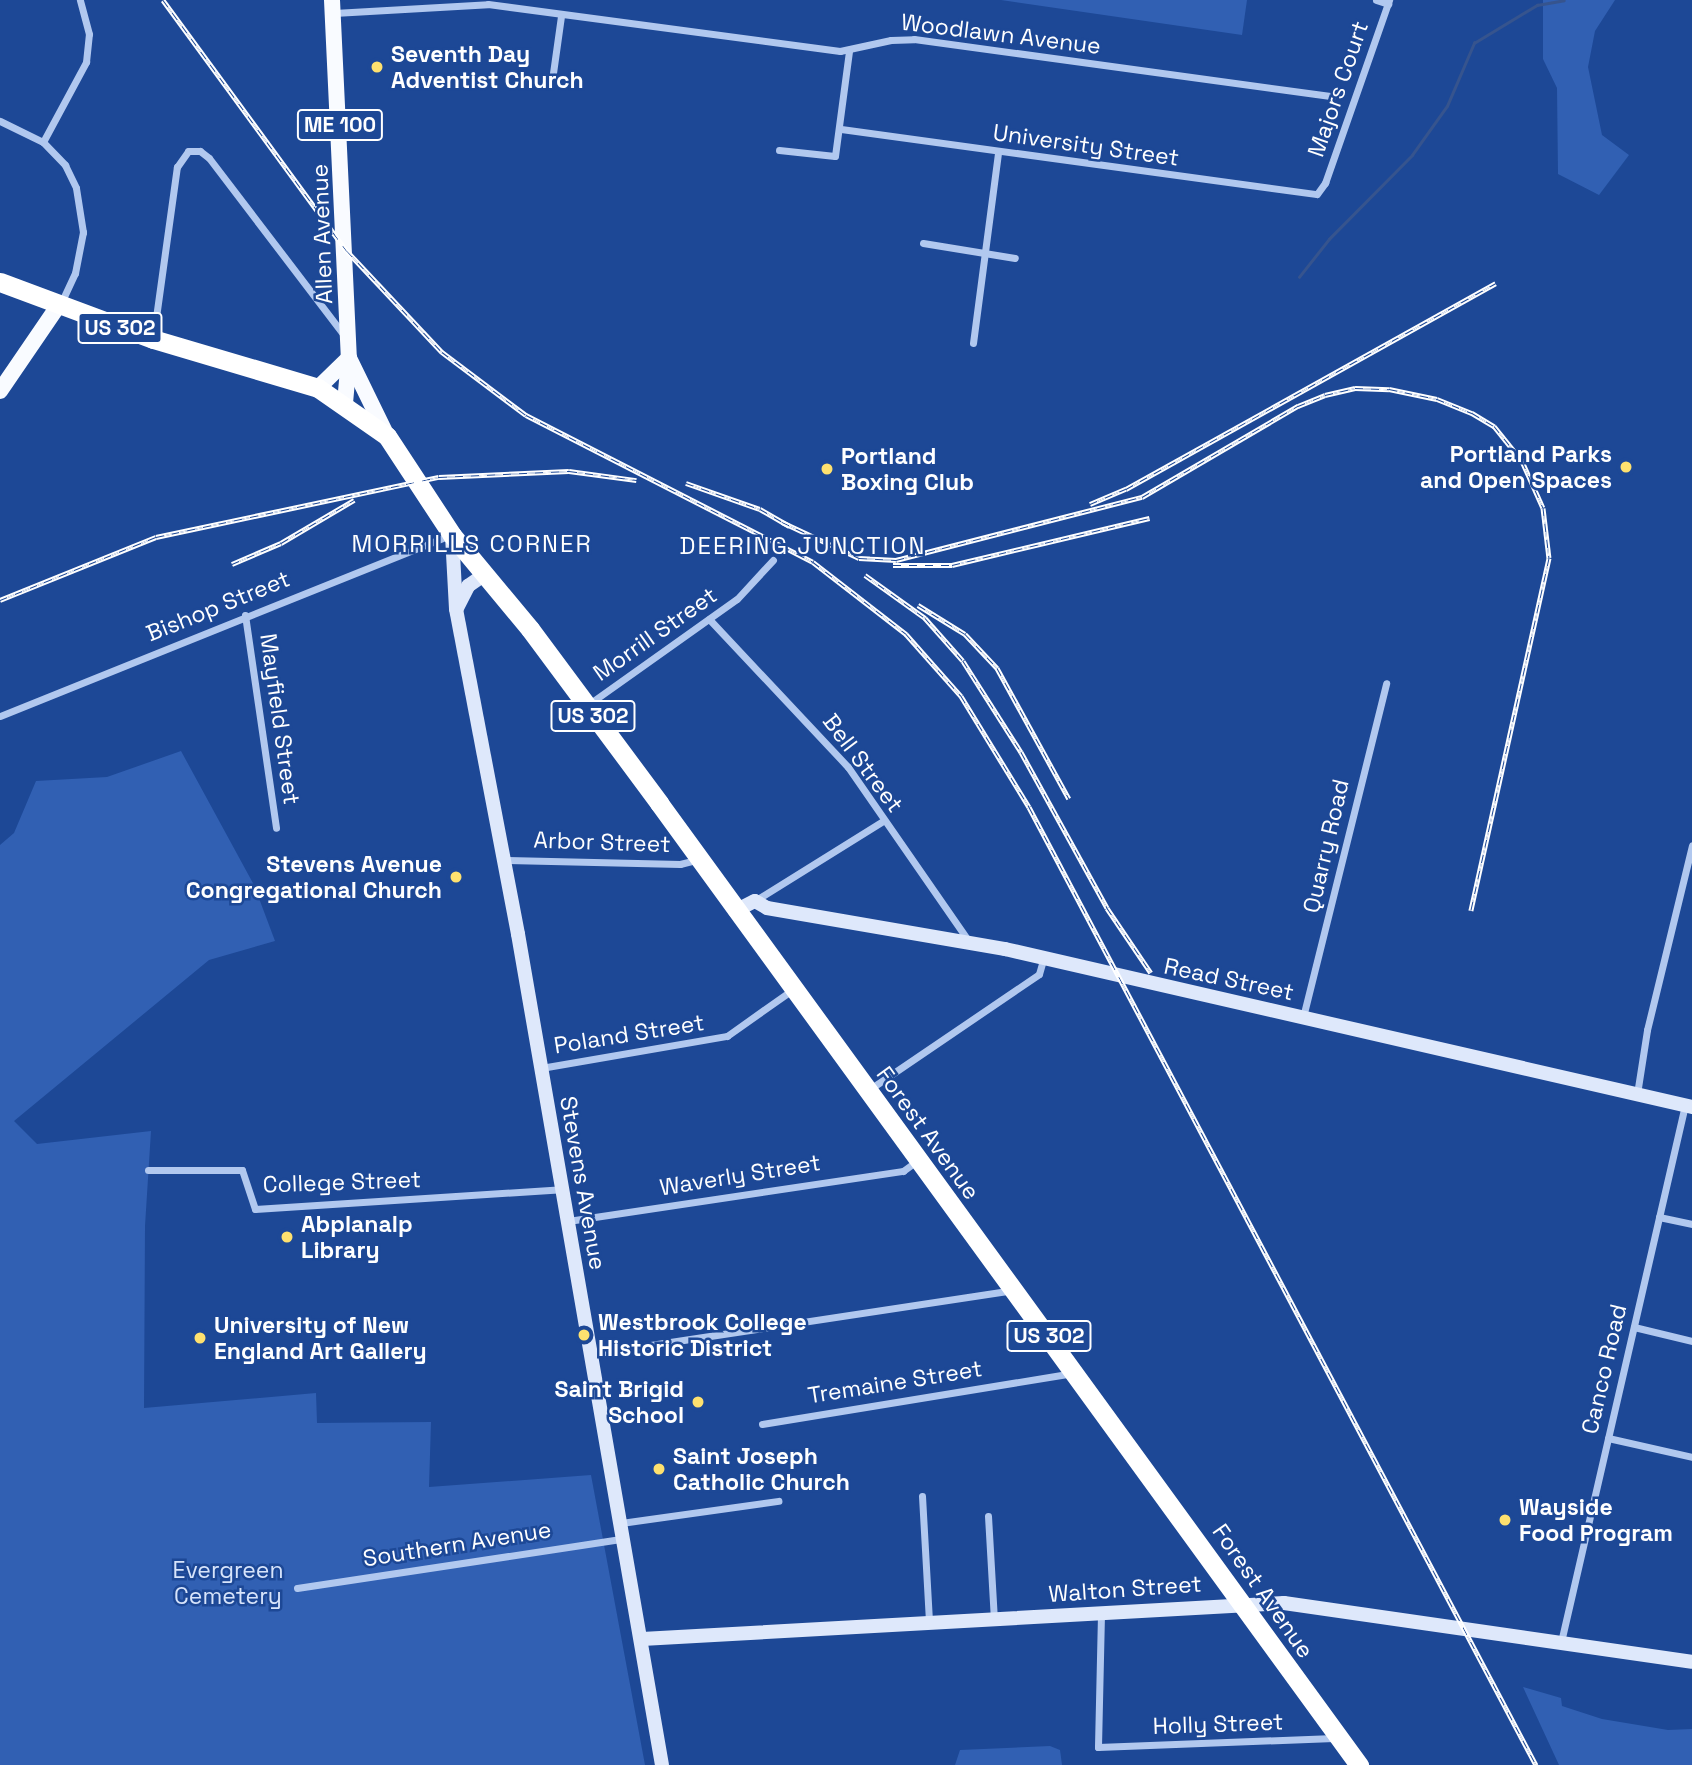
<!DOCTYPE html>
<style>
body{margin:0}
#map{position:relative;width:1692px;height:1765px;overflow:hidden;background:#1d4896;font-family:"Space Grotesk",sans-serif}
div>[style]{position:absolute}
.green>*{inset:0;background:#3160b3}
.stream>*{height:2.5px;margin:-1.25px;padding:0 1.25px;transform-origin:1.25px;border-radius:1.25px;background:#36548e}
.street>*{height:7px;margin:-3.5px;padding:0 3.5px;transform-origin:3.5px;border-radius:3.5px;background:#b1c8ef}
.secondary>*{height:14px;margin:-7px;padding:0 7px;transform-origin:7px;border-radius:7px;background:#dee8fb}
.primary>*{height:16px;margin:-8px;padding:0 8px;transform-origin:8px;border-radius:8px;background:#f9fbff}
.highway>*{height:19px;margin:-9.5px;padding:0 9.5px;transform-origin:9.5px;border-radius:9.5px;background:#fff}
.rail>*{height:5px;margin-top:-2.5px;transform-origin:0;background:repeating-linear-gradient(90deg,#1d4896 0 8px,#fff 0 16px);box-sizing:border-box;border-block:2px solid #fff}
.dots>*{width:19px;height:19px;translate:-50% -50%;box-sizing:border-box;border:4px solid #1d4896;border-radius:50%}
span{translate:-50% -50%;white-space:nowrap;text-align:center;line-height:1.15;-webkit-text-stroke:5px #1d4896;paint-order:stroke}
.shield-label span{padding:2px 5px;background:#1d4896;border:2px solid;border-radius:5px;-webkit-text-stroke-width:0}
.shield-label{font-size:21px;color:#fff;font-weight:700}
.street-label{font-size:23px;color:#fff}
.poi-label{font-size:23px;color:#fff;font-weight:700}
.left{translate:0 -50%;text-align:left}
.right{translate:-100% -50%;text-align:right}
.park-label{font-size:23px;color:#d7e4fb}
.neighbourhood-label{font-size:24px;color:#fff;letter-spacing:2px}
</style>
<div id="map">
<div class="green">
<div style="clip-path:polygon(1001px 0,1247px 0,1242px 35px)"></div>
<div style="clip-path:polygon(1543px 0,1615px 0,1595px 31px,1588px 67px,1602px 135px,1629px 155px,1599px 195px,1558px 174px,1557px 88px,1543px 59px)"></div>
<div style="clip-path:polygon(181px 751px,254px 885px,275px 941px,209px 960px,14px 1121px,37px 1144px,151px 1131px,145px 1226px,144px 1408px,316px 1393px,317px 1423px,431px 1422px,429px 1487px,591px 1475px,645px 1765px,0 1765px,0 845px,14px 833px,36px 781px,107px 777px)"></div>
<div style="clip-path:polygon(1523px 1687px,1561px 1698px,1562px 1706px,1602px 1719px,1668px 1730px,1692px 1729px,1692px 1765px,1559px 1765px)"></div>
<div style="clip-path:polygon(1050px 1746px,1060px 1750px,1062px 1765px,955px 1765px,960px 1750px)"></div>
</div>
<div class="stream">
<div style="left:1299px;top:277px;width:48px;rotate:-51.7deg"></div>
<div style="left:1329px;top:239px;width:118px;rotate:-45.3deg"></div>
<div style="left:1412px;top:155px;width:60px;rotate:-54.5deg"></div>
<div style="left:1447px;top:106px;width:69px;rotate:-66.8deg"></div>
<div style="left:1474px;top:43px;width:74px;rotate:-31.1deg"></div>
<div style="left:1537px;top:5px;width:27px;rotate:-10deg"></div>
</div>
<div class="street">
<div style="left:1376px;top:0;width:13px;rotate:18deg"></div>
<div style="left:334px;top:13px;width:154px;rotate:-3.3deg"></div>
<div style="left:488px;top:4px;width:355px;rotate:7.6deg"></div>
<div style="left:840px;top:51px;width:52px;rotate:-12.2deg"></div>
<div style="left:891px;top:40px;width:23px;rotate:-2deg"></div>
<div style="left:914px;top:39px;width:422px;rotate:7.8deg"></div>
<div style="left:553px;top:73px;width:58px;rotate:-82deg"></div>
<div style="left:0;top:121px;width:48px;rotate:26deg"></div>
<div style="left:43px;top:142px;width:32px;rotate:46deg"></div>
<div style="left:65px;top:165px;width:25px;rotate:64deg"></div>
<div style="left:76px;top:188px;width:45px;rotate:81deg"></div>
<div style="left:83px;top:232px;width:42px;rotate:101deg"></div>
<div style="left:75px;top:273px;width:33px;rotate:115deg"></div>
<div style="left:841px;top:129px;width:480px;rotate:7.8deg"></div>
<div style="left:1317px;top:194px;width:14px;rotate:-54deg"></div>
<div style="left:1325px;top:183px;width:194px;rotate:-70.7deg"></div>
<div style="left:43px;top:142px;width:91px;rotate:-61.7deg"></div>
<div style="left:86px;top:62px;width:28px;rotate:-84deg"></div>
<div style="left:89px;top:34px;width:35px;rotate:-105deg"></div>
<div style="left:779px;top:150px;width:56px;rotate:6.1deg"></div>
<div style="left:835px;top:156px;width:106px;rotate:-82.4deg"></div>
<div style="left:923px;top:243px;width:93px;rotate:9.3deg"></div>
<div style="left:153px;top:339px;width:174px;rotate:-82.1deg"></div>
<div style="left:177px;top:167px;width:19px;rotate:-55deg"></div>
<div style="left:188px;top:151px;width:12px"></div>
<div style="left:200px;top:151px;width:11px;rotate:38deg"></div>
<div style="left:209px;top:158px;width:223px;rotate:52.7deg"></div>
<div style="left:973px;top:343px;width:193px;rotate:-82.5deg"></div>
<div style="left:245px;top:615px;width:215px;rotate:81.7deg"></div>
<div style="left:709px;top:619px;width:203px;rotate:46.8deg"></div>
<div style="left:848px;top:767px;width:213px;rotate:55.3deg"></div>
<div style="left:589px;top:704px;width:181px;rotate:-35.4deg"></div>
<div style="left:737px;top:599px;width:53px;rotate:-47.3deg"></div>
<div style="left:0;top:716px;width:486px;rotate:-21.9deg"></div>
<div style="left:505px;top:860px;width:175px;rotate:1.3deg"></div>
<div style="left:680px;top:864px;width:16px;rotate:-14deg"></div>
<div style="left:756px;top:900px;width:150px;rotate:-31.9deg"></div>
<div style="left:1303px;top:1017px;width:344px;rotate:-76deg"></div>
<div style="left:541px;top:1068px;width:189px;rotate:-9.8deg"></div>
<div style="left:727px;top:1036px;width:80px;rotate:-35.3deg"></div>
<div style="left:870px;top:1089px;width:204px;rotate:-34.2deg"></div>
<div style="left:1039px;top:974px;width:15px;rotate:-74deg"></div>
<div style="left:1637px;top:1094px;width:65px;rotate:-81.1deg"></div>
<div style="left:1647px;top:1030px;width:190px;rotate:-76.3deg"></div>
<div style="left:148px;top:1170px;width:94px"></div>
<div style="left:242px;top:1170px;width:41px;rotate:71.6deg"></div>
<div style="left:255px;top:1209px;width:307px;rotate:-3.7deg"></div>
<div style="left:1659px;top:1217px;width:34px;rotate:12deg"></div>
<div style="left:568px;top:1221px;width:339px;rotate:-8.5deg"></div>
<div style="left:903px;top:1171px;width:17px;rotate:-36deg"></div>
<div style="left:1634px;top:1327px;width:60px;rotate:13.6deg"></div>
<div style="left:591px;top:1354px;width:426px;rotate:-8.6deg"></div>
<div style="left:762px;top:1424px;width:314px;rotate:-9.3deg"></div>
<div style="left:1608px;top:1438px;width:86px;rotate:12.7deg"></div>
<div style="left:922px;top:1496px;width:126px;rotate:86.8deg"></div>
<div style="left:988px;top:1516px;width:103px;rotate:86.7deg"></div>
<div style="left:621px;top:1523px;width:159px;rotate:-8deg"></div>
<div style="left:297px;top:1588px;width:329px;rotate:-8.6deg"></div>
<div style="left:1101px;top:1614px;width:133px;rotate:91.3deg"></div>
<div style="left:1098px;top:1747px;width:236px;rotate:-2.2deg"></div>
<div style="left:1561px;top:1642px;width:551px;rotate:-77deg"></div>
</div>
<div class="secondary">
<div style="left:452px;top:535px;width:74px;rotate:86.9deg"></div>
<div style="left:456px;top:609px;width:331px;rotate:79.2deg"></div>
<div style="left:518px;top:934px;width:843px;rotate:80.17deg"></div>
<div style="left:457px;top:608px;width:25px;rotate:-63deg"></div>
<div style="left:468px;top:586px;width:21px;rotate:-35deg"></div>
<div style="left:735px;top:911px;width:22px;rotate:-27deg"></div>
<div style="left:755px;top:901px;width:14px;rotate:30deg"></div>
<div style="left:767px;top:908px;width:242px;rotate:9.8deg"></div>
<div style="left:1005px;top:949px;width:705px;rotate:12.95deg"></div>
<div style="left:642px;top:1639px;width:643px;rotate:-3.21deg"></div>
<div style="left:1284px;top:1603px;width:412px;rotate:8.2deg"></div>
</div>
<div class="primary">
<div style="left:332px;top:0;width:358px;rotate:87.3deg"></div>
<div style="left:349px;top:358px;width:87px;rotate:64deg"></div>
<div style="left:318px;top:388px;width:43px;rotate:-44.1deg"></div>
<div style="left:0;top:391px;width:103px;rotate:-55.7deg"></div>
<div style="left:345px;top:403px;width:45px;rotate:-84.9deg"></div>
</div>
<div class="highway">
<div style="left:0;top:282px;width:163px;rotate:20.4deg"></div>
<div style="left:153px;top:339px;width:172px;rotate:16.5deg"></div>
<div style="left:318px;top:388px;width:84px;rotate:34.8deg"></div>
<div style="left:387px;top:436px;width:118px;rotate:56.7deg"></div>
<div style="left:452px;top:535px;width:122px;rotate:50.3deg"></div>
<div style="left:530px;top:629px;width:217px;rotate:53.4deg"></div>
<div style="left:659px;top:803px;width:1190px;rotate:53.96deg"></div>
</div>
<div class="rail">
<div style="left:163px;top:0;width:311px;rotate:53.8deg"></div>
<div style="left:347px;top:251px;width:139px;rotate:46.8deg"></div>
<div style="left:442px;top:352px;width:105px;rotate:36.9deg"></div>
<div style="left:526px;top:415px;width:322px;rotate:27.1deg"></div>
<div style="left:813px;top:562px;width:118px;rotate:37.7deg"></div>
<div style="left:906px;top:634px;width:83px;rotate:48.4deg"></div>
<div style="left:961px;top:696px;width:130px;rotate:58.5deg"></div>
<div style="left:1029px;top:807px;width:1084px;rotate:62.11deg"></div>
<div style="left:686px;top:483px;width:78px;rotate:19.4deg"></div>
<div style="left:760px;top:509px;width:34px;rotate:30deg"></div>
<div style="left:1090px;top:504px;width:39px;rotate:-23deg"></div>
<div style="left:1126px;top:489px;width:423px;rotate:-29.1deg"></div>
<div style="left:782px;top:522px;width:85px;rotate:25.1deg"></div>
<div style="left:859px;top:558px;width:37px;rotate:3deg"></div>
<div style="left:896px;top:560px;width:254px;rotate:-14.4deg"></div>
<div style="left:1142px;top:497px;width:181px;rotate:-30.3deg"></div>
<div style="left:1298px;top:406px;width:29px;rotate:-22deg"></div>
<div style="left:1325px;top:395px;width:31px;rotate:-13deg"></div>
<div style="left:1355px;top:388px;width:34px;rotate:2deg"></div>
<div style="left:1389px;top:389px;width:49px;rotate:11.8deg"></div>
<div style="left:1437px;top:399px;width:38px;rotate:22deg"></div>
<div style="left:1472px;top:413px;width:26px;rotate:31deg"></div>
<div style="left:1494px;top:426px;width:45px;rotate:51.3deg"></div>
<div style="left:1522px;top:461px;width:51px;rotate:65.9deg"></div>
<div style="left:1543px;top:508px;width:50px;rotate:83.2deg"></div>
<div style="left:1549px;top:558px;width:361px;rotate:102.5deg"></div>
<div style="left:232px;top:564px;width:53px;rotate:-23.2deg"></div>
<div style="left:281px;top:543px;width:85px;rotate:-30.5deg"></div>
<div style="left:893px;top:565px;width:59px"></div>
<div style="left:952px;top:565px;width:203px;rotate:-13.4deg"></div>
<div style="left:865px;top:575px;width:74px;rotate:35.6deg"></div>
<div style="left:925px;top:618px;width:57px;rotate:48.5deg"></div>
<div style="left:963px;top:661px;width:108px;rotate:57.5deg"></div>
<div style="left:1021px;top:752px;width:178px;rotate:61.1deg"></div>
<div style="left:1107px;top:908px;width:78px;rotate:55.9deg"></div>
<div style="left:0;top:600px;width:168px;rotate:-22deg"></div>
<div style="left:156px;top:537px;width:289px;rotate:-12deg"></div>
<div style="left:439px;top:477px;width:130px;rotate:-2.6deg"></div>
<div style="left:569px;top:471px;width:68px;rotate:7.7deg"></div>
<div style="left:918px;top:605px;width:55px;rotate:31.7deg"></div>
<div style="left:965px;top:634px;width:47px;rotate:46.7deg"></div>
<div style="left:997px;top:668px;width:149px;rotate:61.2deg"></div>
</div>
<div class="dots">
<div style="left:377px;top:67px;background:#fee16f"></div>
<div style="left:1626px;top:467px;background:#fee16f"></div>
<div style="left:827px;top:469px;background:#fee16f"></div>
<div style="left:456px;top:877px;background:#fee16f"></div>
<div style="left:287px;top:1237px;background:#fee16f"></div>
<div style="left:584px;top:1335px;background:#fee16f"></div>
<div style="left:200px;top:1338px;background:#fee16f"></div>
<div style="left:698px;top:1402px;background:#fee16f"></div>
<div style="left:659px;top:1469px;background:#fee16f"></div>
<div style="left:1505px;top:1520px;background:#fee16f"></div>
</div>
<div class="shield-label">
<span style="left:340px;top:125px">ME 100</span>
<span style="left:120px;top:328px">US 302</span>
<span style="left:593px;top:716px">US 302</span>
<span style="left:1049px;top:1336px">US 302</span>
</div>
<div class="street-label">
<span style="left:1001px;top:34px;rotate:7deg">Woodlawn Avenue</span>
<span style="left:1338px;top:89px;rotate:-71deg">Majors Court</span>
<span style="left:1086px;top:145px;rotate:8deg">University Street</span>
<span style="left:322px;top:234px;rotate:-92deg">Allen Avenue</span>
<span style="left:218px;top:606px;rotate:-22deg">Bishop Street</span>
<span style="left:655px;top:634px;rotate:-35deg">Morrill Street</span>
<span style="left:280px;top:719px;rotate:82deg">Mayfield Street</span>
<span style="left:863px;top:763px;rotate:53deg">Bell Street</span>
<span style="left:602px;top:842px;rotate:2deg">Arbor Street</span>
<span style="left:1326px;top:846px;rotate:-77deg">Quarry Road</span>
<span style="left:1229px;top:979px;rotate:12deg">Read Street</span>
<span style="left:629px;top:1034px;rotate:-9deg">Poland Street</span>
<span style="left:928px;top:1133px;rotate:54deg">Forest Avenue</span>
<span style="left:740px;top:1175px;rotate:-9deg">Waverly Street</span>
<span style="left:342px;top:1182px;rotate:-2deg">College Street</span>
<span style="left:583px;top:1183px;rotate:80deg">Stevens Avenue</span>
<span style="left:1604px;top:1369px;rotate:-77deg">Canco Road</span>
<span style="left:895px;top:1382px;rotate:-9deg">Tremaine Street</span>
<span style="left:457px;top:1544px;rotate:-9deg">Southern Avenue</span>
<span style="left:1125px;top:1589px;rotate:-4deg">Walton Street</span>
<span style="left:1263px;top:1591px;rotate:55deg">Forest Avenue</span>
<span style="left:1218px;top:1724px;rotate:-2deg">Holly Street</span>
</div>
<div class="poi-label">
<span class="left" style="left:391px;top:67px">Seventh Day<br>Adventist Church</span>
<span class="right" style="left:1612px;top:467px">Portland Parks<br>and Open Spaces</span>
<span class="left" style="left:841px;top:469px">Portland<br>Boxing Club</span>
<span class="right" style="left:442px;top:877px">Stevens Avenue<br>Congregational Church</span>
<span class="left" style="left:301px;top:1237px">Abplanalp<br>Library</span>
<span class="left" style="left:598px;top:1335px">Westbrook College<br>Historic District</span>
<span class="left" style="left:214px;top:1338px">University of New<br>England Art Gallery</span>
<span class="right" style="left:684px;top:1402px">Saint Brigid<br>School</span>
<span class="left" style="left:673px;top:1469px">Saint Joseph<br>Catholic Church</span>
<span class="left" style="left:1519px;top:1520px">Wayside<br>Food Program</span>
</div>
<div class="park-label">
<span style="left:228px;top:1583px">Evergreen<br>Cemetery</span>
</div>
<div class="neighbourhood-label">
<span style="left:472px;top:544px">MORRILLS CORNER</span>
<span style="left:803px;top:546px">DEERING JUNCTION</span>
</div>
</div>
